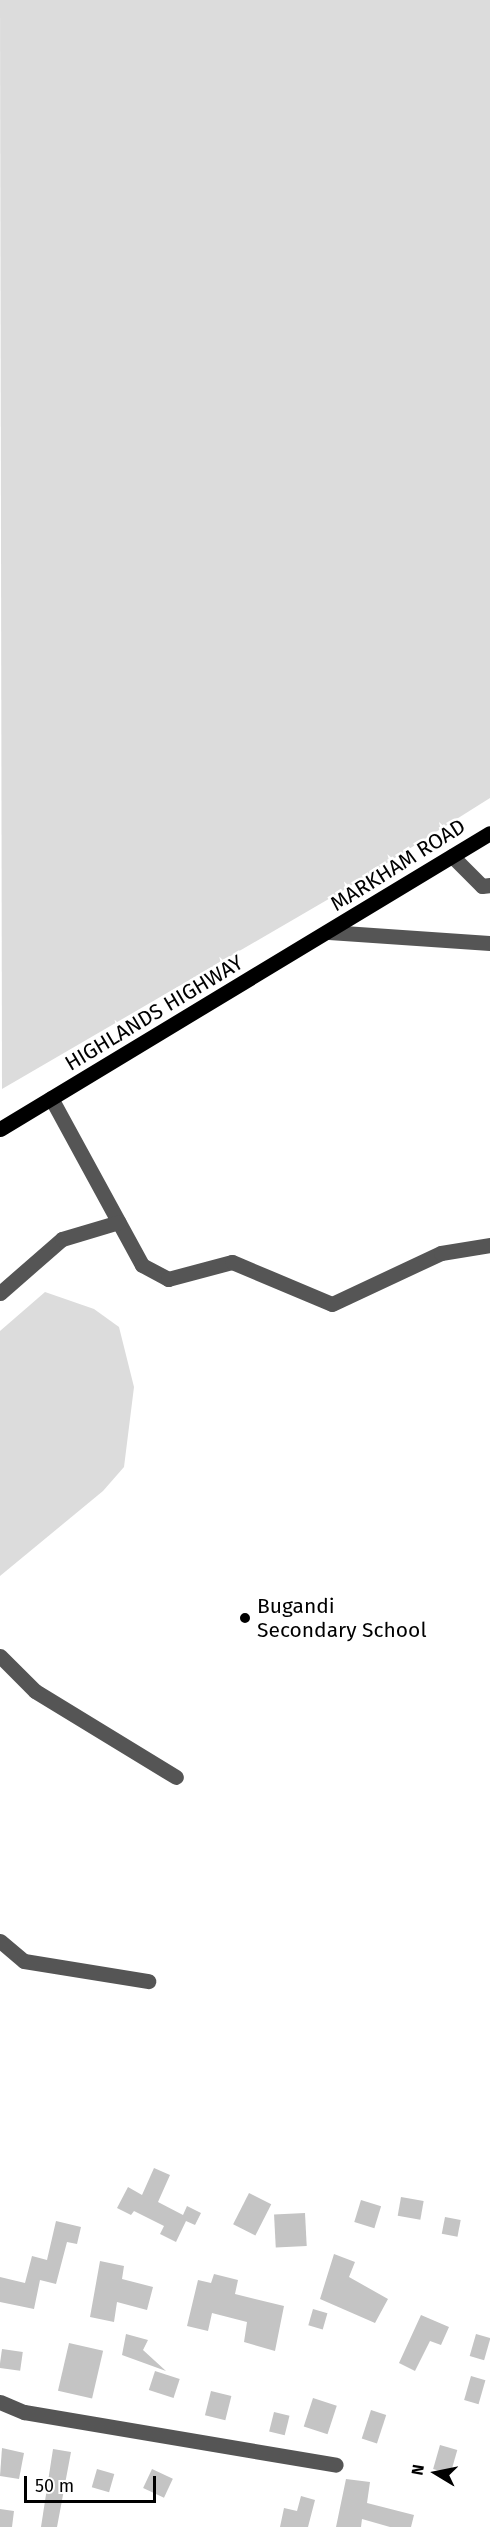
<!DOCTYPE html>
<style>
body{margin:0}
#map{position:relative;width:490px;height:2527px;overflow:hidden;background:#fff;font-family:"Fira Sans",sans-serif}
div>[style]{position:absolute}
.green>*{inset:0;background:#dcdcdc}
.building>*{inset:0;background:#c4c4c4;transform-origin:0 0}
.minor>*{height:15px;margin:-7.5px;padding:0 7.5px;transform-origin:7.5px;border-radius:7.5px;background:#555}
.major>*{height:15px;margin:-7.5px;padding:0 7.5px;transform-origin:7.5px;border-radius:7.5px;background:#000}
.dots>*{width:16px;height:16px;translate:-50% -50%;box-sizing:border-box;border:3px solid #fff;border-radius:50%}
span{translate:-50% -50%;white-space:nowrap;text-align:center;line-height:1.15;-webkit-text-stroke:5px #fff;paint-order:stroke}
.street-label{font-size:21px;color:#000}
.poi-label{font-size:21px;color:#000}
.left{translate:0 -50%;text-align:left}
.north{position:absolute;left:406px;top:2443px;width:60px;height:60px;-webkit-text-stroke:4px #fff;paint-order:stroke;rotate:280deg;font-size:16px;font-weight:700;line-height:24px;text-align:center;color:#000}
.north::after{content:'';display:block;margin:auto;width:21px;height:27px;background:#000;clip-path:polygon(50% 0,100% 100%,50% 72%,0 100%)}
.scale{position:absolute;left:24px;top:2476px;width:132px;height:27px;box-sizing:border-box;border:3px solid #000;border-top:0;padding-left:8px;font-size:18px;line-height:21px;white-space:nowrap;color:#000;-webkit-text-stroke:4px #fff;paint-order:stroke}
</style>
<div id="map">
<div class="green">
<div style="clip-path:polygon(0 0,490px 0,490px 798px,339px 893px,2px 1089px)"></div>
<div style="clip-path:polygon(45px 1292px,94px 1309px,119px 1327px,134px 1387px,124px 1467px,103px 1491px,0 1576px,0 1331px)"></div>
</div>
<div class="building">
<div style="clip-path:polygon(154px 2168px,170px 2175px,158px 2202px,183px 2215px,187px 2206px,201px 2213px,195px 2225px,186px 2221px,176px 2242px,160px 2234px,164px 2226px,134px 2211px,131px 2215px,117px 2208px,128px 2187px,142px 2195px)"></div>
<div style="left:249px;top:2193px;width:25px;height:35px;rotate:27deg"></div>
<div style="left:401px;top:2197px;width:23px;height:19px;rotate:10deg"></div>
<div style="left:361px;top:2200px;width:21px;height:23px;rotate:17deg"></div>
<div style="left:305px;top:2213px;width:33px;height:31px;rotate:87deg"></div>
<div style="left:445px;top:2217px;width:16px;height:17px;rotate:11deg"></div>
<div style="clip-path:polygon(56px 2221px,81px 2227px,77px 2244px,67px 2242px,56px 2284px,40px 2280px,34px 2309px,0 2302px,0 2277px,25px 2283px,32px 2256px,47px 2260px)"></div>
<div style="clip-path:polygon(334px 2254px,355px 2262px,349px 2277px,388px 2299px,375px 2323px,320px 2299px)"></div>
<div style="clip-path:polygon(100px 2261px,124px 2266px,122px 2279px,153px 2287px,147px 2310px,117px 2302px,114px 2322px,90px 2317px)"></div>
<div style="clip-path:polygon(214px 2274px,238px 2280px,235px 2294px,284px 2306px,275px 2351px,244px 2342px,247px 2322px,212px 2313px,208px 2331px,187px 2326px,198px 2280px,211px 2283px)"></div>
<div style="left:313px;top:2309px;width:15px;height:17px;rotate:16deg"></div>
<div style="clip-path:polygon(421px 2315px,449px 2327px,441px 2345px,430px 2341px,415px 2371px,399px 2363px)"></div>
<div style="clip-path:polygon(126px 2334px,148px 2340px,143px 2350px,166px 2371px,122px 2355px)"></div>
<div style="left:476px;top:2334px;width:15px;height:23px;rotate:16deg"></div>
<div style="left:69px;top:2343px;width:35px;height:49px;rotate:13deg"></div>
<div style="left:2px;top:2349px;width:21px;height:19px;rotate:8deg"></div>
<div style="left:155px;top:2371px;width:26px;height:20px;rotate:18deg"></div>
<div style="left:471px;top:2376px;width:15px;height:25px;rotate:16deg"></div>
<div style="left:211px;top:2391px;width:21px;height:25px;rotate:14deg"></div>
<div style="left:313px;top:2398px;width:25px;height:30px;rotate:18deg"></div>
<div style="left:371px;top:2410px;width:16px;height:30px;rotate:18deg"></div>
<div style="left:274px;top:2412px;width:16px;height:20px;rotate:14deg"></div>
<div style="left:440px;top:2445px;width:18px;height:25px;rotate:16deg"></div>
<div style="clip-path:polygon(2px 2448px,24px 2453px,19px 2479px,0 2476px)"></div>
<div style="clip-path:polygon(53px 2449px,71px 2452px,57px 2527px,41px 2527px)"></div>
<div style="left:97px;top:2469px;width:18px;height:19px;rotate:16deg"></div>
<div style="left:152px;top:2469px;width:23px;height:21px;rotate:25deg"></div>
<div style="clip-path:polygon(346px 2479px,370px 2482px,367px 2503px,414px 2515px,411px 2527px,390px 2527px,362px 2519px,361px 2527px,336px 2527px)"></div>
<div style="clip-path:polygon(301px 2496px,315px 2500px,308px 2527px,280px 2527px,284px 2508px,297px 2511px)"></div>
<div style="clip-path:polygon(0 2509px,14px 2511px,12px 2527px,0 2527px)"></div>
</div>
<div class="minor">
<div style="left:452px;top:856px;width:42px;rotate:45deg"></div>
<div style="left:482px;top:886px;width:8px;rotate:-7deg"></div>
<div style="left:329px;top:932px;width:161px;rotate:3.9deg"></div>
<div style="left:51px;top:1098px;width:190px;rotate:61.4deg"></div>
<div style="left:142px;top:1265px;width:30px;rotate:28deg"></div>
<div style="left:168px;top:1279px;width:66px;rotate:-14.9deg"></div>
<div style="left:232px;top:1262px;width:108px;rotate:22.8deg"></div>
<div style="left:332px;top:1304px;width:120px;rotate:-25.1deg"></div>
<div style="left:441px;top:1253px;width:50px;rotate:-9.3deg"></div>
<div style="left:0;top:1293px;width:82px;rotate:-41.1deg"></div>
<div style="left:62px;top:1239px;width:59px;rotate:-16.6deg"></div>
<div style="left:0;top:1656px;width:49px;rotate:45deg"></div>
<div style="left:35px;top:1691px;width:165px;rotate:31.4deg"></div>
<div style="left:0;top:1941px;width:31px;rotate:40deg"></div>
<div style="left:24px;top:1961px;width:126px;rotate:9.2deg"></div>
<div style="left:0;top:2402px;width:26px;rotate:23deg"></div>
<div style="left:24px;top:2412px;width:316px;rotate:9.6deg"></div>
</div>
<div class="major">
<div style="left:0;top:1129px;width:572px;rotate:-31.14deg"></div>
</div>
<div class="dots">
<div style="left:245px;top:1618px;background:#000"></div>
</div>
<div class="street-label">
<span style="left:398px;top:865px;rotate:-32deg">MARKHAM ROAD</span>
<span style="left:154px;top:1013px;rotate:-31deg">HIGHLANDS HIGHWAY</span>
</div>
<div class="poi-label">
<span class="left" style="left:257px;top:1618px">Bugandi<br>Secondary School</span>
</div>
<div class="north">N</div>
<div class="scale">50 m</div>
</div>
